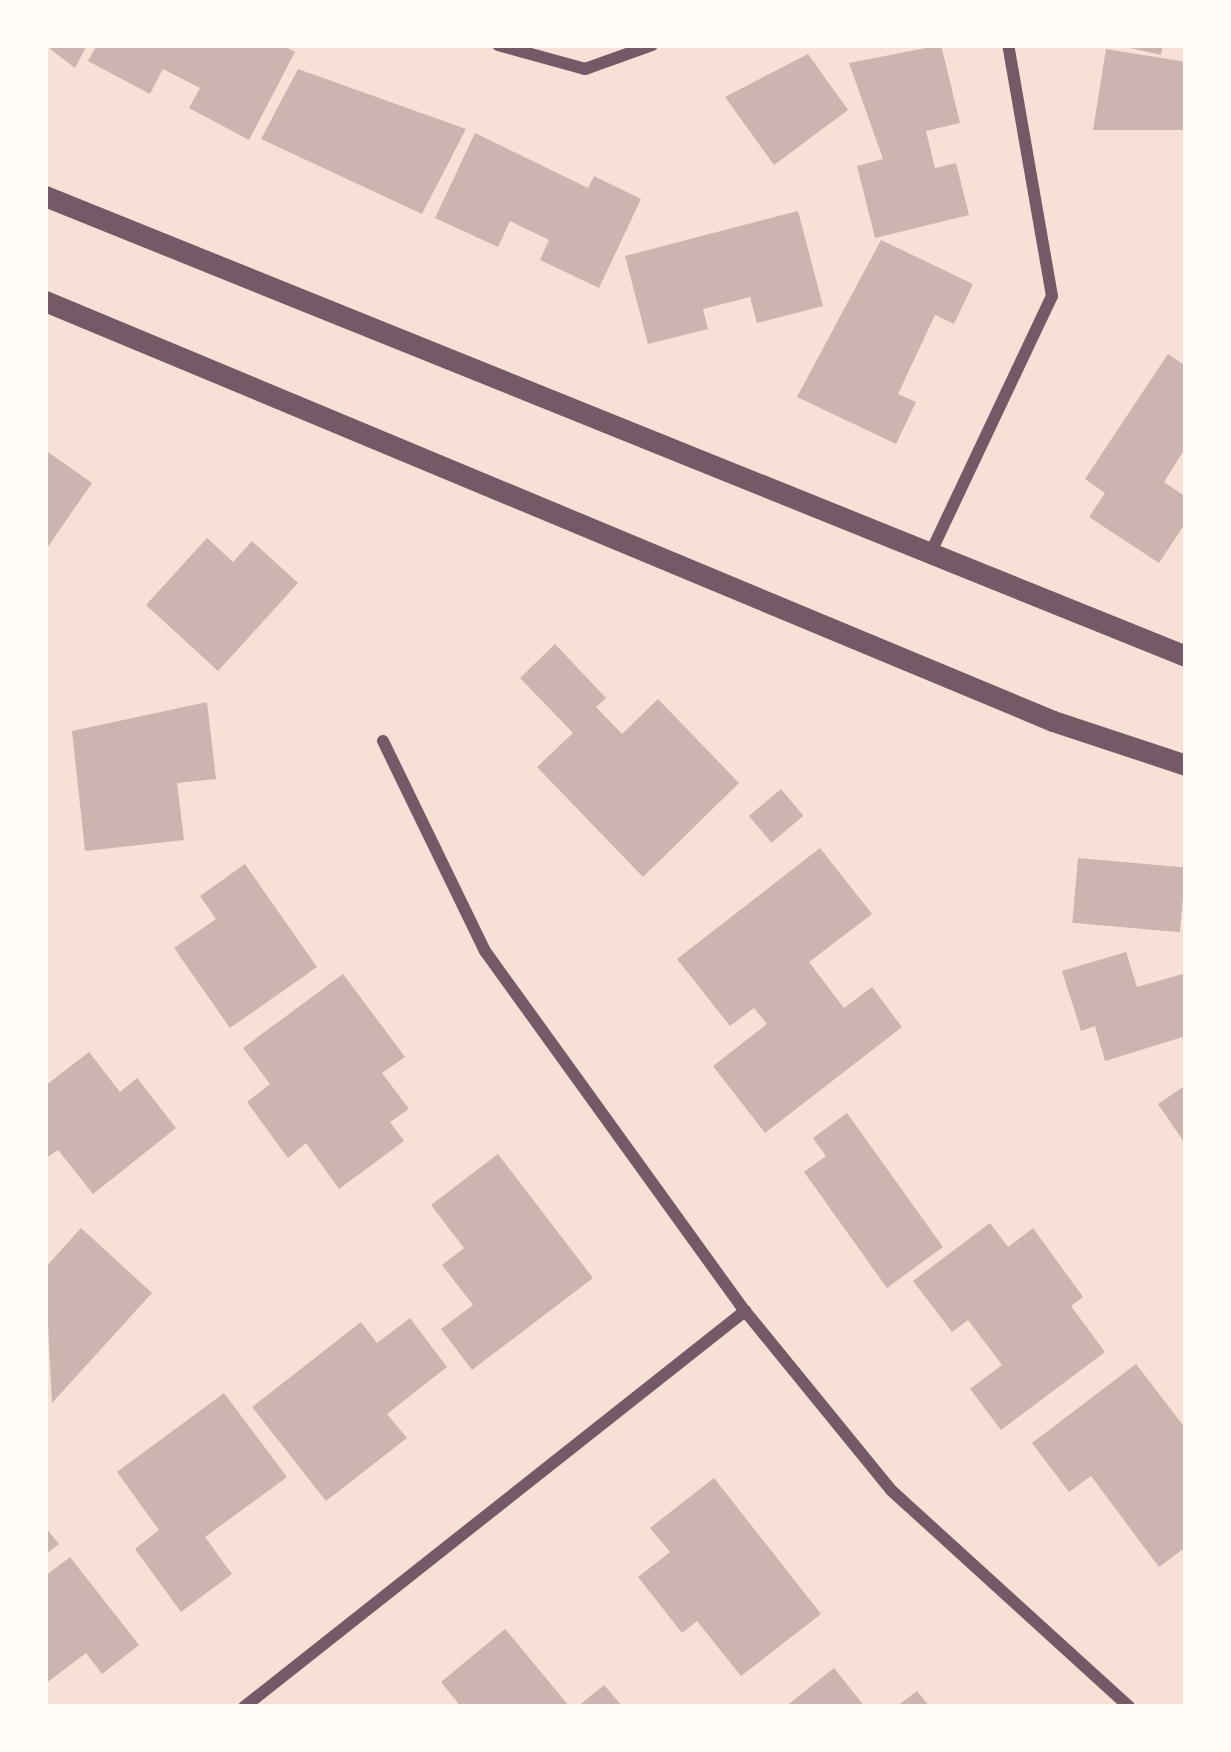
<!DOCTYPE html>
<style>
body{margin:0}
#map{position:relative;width:1231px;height:1752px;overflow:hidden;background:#f7e1d7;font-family:Lato,sans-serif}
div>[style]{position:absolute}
.building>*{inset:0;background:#ccb4b1;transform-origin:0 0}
.minor>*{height:12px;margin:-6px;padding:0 6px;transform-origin:6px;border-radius:6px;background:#755966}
.tertiary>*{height:21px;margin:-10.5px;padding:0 10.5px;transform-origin:10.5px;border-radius:10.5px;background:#755966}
span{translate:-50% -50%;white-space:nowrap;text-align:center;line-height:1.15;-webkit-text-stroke:10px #fffaf5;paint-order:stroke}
.frame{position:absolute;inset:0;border:48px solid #fffaf5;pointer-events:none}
</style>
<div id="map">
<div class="building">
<div style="clip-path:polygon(45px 45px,87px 45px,75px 68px)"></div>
<div style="clip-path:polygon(97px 45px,282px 45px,295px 52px,249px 140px,189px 108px,200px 88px,163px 69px,150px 94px,88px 61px)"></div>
<div style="clip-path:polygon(941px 45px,960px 123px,926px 131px,935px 168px,956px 163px,969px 215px,875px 238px,857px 166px,883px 159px,849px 63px)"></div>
<div style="clip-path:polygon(1117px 45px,1163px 45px,1161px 55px)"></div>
<div style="clip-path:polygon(1106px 49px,1186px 62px,1186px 130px,1093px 130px)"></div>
<div style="clip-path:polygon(808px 54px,848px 110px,774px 165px,725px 97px)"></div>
<div style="clip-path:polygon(298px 69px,466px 129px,422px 214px,261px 139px)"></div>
<div style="clip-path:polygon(475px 133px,588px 188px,594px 176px,641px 199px,599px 288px,540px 260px,549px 240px,510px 221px,498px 247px,435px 218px)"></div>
<div style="clip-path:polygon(798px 211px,823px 306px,757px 323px,750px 297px,703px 309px,708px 329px,648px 344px,625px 256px)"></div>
<div style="clip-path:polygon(881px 240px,973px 284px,954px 324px,935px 315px,898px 394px,916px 402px,896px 444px,797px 397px)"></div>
<div style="clip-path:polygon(1168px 354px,1186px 366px,1186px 447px,1164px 482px,1186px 497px,1186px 522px,1159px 563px,1089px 517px,1105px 493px,1085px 479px)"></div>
<div style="clip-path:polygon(45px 450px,92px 483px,45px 551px)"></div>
<div style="clip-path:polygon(207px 538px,233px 562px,252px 541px,298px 583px,218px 671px,146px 605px)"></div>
<div style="clip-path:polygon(555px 644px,606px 698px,596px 707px,622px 734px,658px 699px,739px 783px,643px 877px,537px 767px,573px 733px,520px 678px)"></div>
<div style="clip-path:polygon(207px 702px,216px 779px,177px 783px,184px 840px,85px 851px,72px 731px)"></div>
<div style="left:781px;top:789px;width:35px;height:42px;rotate:50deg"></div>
<div style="clip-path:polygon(820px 848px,872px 914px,809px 962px,844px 1008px,872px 987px,902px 1027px,765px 1133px,713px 1066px,767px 1024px,754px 1008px,730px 1026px,677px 959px)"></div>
<div style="left:1078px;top:858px;width:108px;height:65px;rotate:5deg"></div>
<div style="clip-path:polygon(245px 864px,317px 967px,230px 1028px,174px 948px,216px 919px,200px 896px)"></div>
<div style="clip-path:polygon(1126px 952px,1137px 987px,1186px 973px,1186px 1036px,1105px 1061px,1095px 1026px,1081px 1031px,1062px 971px)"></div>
<div style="clip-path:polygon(343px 974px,405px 1057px,382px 1073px,409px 1109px,390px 1122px,404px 1141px,339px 1189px,306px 1143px,288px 1158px,247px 1102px,270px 1084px,243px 1048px)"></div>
<div style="clip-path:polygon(89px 1052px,120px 1092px,137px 1078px,176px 1128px,93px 1194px,58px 1150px,45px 1159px,45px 1086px)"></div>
<div style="clip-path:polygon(1186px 1085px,1186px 1145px,1158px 1104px)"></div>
<div style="clip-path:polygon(847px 1113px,943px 1247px,887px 1288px,804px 1172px,826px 1156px,813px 1138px)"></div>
<div style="clip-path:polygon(498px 1154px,593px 1278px,472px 1370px,441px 1329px,473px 1305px,442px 1265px,464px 1248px,431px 1205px)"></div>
<div style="clip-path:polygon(990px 1223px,1008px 1247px,1033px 1228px,1083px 1297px,1071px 1306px,1105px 1352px,1001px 1430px,970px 1389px,1002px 1365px,968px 1320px,952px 1332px,913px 1281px)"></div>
<div style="clip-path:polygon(81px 1228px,152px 1293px,52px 1403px,45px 1268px)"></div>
<div style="clip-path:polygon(410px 1318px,447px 1367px,387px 1414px,407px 1438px,326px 1501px,252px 1407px,361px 1322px,377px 1343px)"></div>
<div style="clip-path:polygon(1136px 1364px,1186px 1429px,1186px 1547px,1159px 1567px,1091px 1476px,1069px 1492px,1032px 1443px)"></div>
<div style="clip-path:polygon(224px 1393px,287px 1477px,205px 1537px,232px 1574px,181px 1612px,135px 1549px,159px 1530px,117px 1472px)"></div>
<div style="clip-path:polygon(714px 1478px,821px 1614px,741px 1676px,697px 1621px,682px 1633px,638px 1577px,670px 1552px,650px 1528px)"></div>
<div style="clip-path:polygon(45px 1527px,59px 1544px,45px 1555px)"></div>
<div style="clip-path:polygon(70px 1557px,139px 1645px,102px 1674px,86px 1653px,45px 1684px,45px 1576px)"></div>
<div style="clip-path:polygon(505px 1629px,570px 1707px,461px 1707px,441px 1682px)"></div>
<div style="clip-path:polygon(834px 1668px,865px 1707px,785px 1707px)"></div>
<div style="clip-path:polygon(604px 1685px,623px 1707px,577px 1707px)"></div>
<div style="clip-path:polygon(917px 1691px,930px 1707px,896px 1707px)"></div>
</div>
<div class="minor">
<div style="left:498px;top:45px;width:90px;rotate:15.4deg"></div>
<div style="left:585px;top:69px;width:71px;rotate:-19.7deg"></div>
<div style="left:930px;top:554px;width:285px;rotate:-64.7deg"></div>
<div style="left:1052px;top:296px;width:255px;rotate:-99.9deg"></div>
<div style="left:383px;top:741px;width:233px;rotate:64.1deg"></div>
<div style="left:485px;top:951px;width:444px;rotate:54.2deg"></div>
<div style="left:745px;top:1311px;width:232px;rotate:50.8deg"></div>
<div style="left:892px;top:1491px;width:321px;rotate:42.3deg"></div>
<div style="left:244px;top:1707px;width:639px;rotate:-38.32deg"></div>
</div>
<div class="tertiary">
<div style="left:45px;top:196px;width:1230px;rotate:21.96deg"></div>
<div style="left:45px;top:301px;width:1092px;rotate:22.62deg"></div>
<div style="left:1053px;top:721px;width:140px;rotate:18.3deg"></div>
</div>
<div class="frame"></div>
</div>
